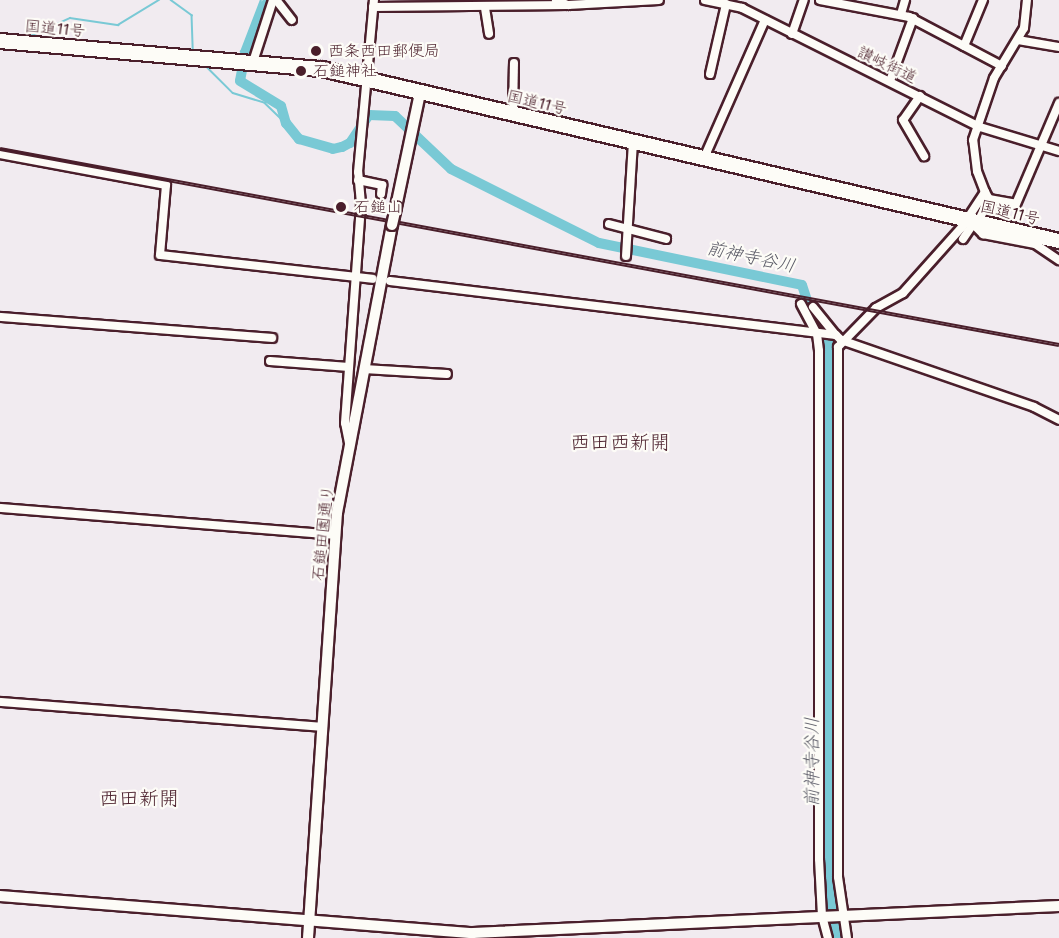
<!DOCTYPE html>
<meta charset="utf-8">
<style>
body{margin:0}
#map{position:relative;width:1059px;height:938px;overflow:hidden;background:#f1ebf0;font-family:"Shantell Sans","Klee One",sans-serif}
div>[style]{position:absolute}
.water>*{inset:0;background:#79c9d5}
.stream>*{height:1.5px;margin:-0.75px;padding:0 0.75px;transform-origin:0.75px;border-radius:0.75px;background:#79c9d5}
.river>*{height:10px;margin:-5px;padding:0 5px;transform-origin:5px;border-radius:5px;background:#79c9d5}
.roads{filter:drop-shadow(2px 0 #4a1f2b) drop-shadow(-2px 0 #4a1f2b) drop-shadow(0 2px #4a1f2b) drop-shadow(0 -2px #4a1f2b)}
.street>*{height:8px;margin:-4px;padding:0 4px;transform-origin:4px;border-radius:4px;background:#fdfcf7}
.secondary>*{height:10px;margin:-5px;padding:0 5px;transform-origin:5px;border-radius:5px;background:#fdfcf7}
.highway>*{height:14px;margin:-7px;padding:0 7px;transform-origin:7px;border-radius:7px;background:#fdfcf7}
.rail>*{height:4px;margin-top:-2px;transform-origin:0;background:repeating-linear-gradient(90deg,#fdfcf7 0 4.5px,#4a1f2b 0 9px);box-sizing:border-box;border-block:2px solid #4a1f2b}
.bridges{filter:drop-shadow(2px 0 #4a1f2b) drop-shadow(-2px 0 #4a1f2b) drop-shadow(0 2px #4a1f2b) drop-shadow(0 -2px #4a1f2b)}
.secondary-bridge>*{height:10px;margin:-5px;padding:0 5px;transform-origin:5px;border-radius:5px;background:#fdfcf7}
.dots>*{width:16px;height:16px;translate:-50% -50%;box-sizing:border-box;border:3px solid #fdfcf7;border-radius:50%}
span{translate:-50% -50%;white-space:nowrap;text-align:center;line-height:1.15;-webkit-text-stroke:4.5px #fdfcf7;paint-order:stroke}
.street-label{font-size:16px;color:#4a1f2b}
.poi-label{font-size:16px;color:#4a1f2b}
.left{translate:0 -50%;text-align:left}
.water-label{font-size:18px;color:#5a5a66;font-style:italic}
.quarter-label{font-size:20px;color:#4a1f2b}
</style>
<div id="map">
<div class="water">
<div style="clip-path:polygon(802px 299px,807px 300px,835px 338px,834px 874px,843px 938px,832px 938px,823px 890px,821px 337px)"></div>
</div>
<div class="stream">
<div style="left:171px;top:0;width:26px;rotate:36deg"></div>
<div style="left:192px;top:15px;width:36px;rotate:88deg"></div>
<div style="left:28px;top:37px;width:46px;rotate:-24.3deg"></div>
<div style="left:70px;top:18px;width:49px;rotate:8.3deg"></div>
<div style="left:118px;top:25px;width:48px;rotate:-31.4deg"></div>
<div style="left:245px;top:55px;width:5px;rotate:-143deg"></div>
<div style="left:241px;top:52px;width:56px;rotate:-69deg"></div>
<div style="left:206px;top:66px;width:38px;rotate:45deg"></div>
<div style="left:233px;top:93px;width:34px;rotate:17deg"></div>
<div style="left:265px;top:103px;width:29px;rotate:44deg"></div>
</div>
<div class="river">
<div style="left:270px;top:0;width:8px;rotate:135deg"></div>
<div style="left:264px;top:6px;width:53px;rotate:111.2deg"></div>
<div style="left:245px;top:55px;width:26px;rotate:101deg"></div>
<div style="left:240px;top:81px;width:48px;rotate:31.4deg"></div>
<div style="left:281px;top:106px;width:18px;rotate:74deg"></div>
<div style="left:286px;top:123px;width:21px;rotate:51deg"></div>
<div style="left:299px;top:139px;width:35px;rotate:16deg"></div>
<div style="left:333px;top:149px;width:9px;rotate:-13deg"></div>
<div style="left:342px;top:147px;width:9px;rotate:-27deg"></div>
<div style="left:350px;top:143px;width:34px;rotate:-56deg"></div>
<div style="left:369px;top:115px;width:26px;rotate:2deg"></div>
<div style="left:395px;top:116px;width:77px;rotate:43.4deg"></div>
<div style="left:451px;top:169px;width:165px;rotate:26.6deg"></div>
<div style="left:599px;top:243px;width:207px;rotate:11.7deg"></div>
<div style="left:802px;top:285px;width:26px;rotate:72deg"></div>
</div>
<div class="roads">
<div class="street">
<div style="left:556px;top:0;width:13px;rotate:23deg"></div>
<div style="left:568px;top:5px;width:91px;rotate:-3.1deg"></div>
<div style="left:705px;top:0;width:38px;rotate:12deg"></div>
<div style="left:742px;top:8px;width:266px;rotate:26.6deg"></div>
<div style="left:980px;top:127px;width:83px;rotate:16.9deg"></div>
<div style="left:820px;top:0;width:91px;rotate:10.8deg"></div>
<div style="left:909px;top:17px;width:105px;rotate:27.8deg"></div>
<div style="left:277px;top:1px;width:24px;rotate:52deg"></div>
<div style="left:373px;top:7px;width:195px;rotate:-0.6deg"></div>
<div style="left:485px;top:8px;width:26px;rotate:81deg"></div>
<div style="left:901px;top:14px;width:15px;rotate:-74deg"></div>
<div style="left:792px;top:34px;width:36px;rotate:-71deg"></div>
<div style="left:1018px;top:40px;width:42px;rotate:9.7deg"></div>
<div style="left:964px;top:46px;width:50px;rotate:-67.6deg"></div>
<div style="left:253px;top:62px;width:65px;rotate:-72.1deg"></div>
<div style="left:710px;top:74px;width:72px;rotate:-77.1deg"></div>
<div style="left:890px;top:81px;width:67px;rotate:-69.9deg"></div>
<div style="left:920px;top:96px;width:29px;rotate:125deg"></div>
<div style="left:903px;top:120px;width:42px;rotate:59.7deg"></div>
<div style="left:513px;top:114px;width:51px;rotate:-88.9deg"></div>
<div style="left:0;top:154px;width:169px;rotate:10.6deg"></div>
<div style="left:166px;top:185px;width:70px;rotate:94.9deg"></div>
<div style="left:160px;top:255px;width:214px;rotate:6.4deg"></div>
<div style="left:704px;top:158px;width:151px;rotate:-66.2deg"></div>
<div style="left:358px;top:180px;width:25px;rotate:12deg"></div>
<div style="left:382px;top:185px;width:9px;rotate:96deg"></div>
<div style="left:985px;top:192px;width:22px;rotate:-111deg"></div>
<div style="left:977px;top:171px;width:31px;rotate:-97deg"></div>
<div style="left:973px;top:140px;width:65px;rotate:-71.3deg"></div>
<div style="left:994px;top:78px;width:58px;rotate:-59deg"></div>
<div style="left:1024px;top:28px;width:28px;rotate:-84deg"></div>
<div style="left:978px;top:222px;width:25px;rotate:-64deg"></div>
<div style="left:972px;top:223px;width:16px;rotate:45deg"></div>
<div style="left:983px;top:234px;width:53px;rotate:10.9deg"></div>
<div style="left:1035px;top:244px;width:29px;rotate:34deg"></div>
<div style="left:609px;top:224px;width:59px;rotate:14.7deg"></div>
<div style="left:963px;top:239px;width:18px;rotate:-56deg"></div>
<div style="left:626px;top:256px;width:114px;rotate:-86.5deg"></div>
<div style="left:390px;top:281px;width:449px;rotate:6.9deg"></div>
<div style="left:836px;top:335px;width:7px;rotate:45deg"></div>
<div style="left:841px;top:340px;width:204px;rotate:19.1deg"></div>
<div style="left:1034px;top:407px;width:28px;rotate:27deg"></div>
<div style="left:801px;top:304px;width:34px;rotate:62deg"></div>
<div style="left:817px;top:334px;width:17px;rotate:83deg"></div>
<div style="left:819px;top:351px;width:508px;rotate:90deg"></div>
<div style="left:819px;top:859px;width:57px;rotate:87deg"></div>
<div style="left:822px;top:916px;width:23px;rotate:75deg"></div>
<div style="left:813px;top:307px;width:36px;rotate:51deg"></div>
<div style="left:0;top:317px;width:273px;rotate:4.4deg"></div>
<div style="left:270px;top:361px;width:79px;rotate:4.3deg"></div>
<div style="left:364px;top:369px;width:83px;rotate:3.4deg"></div>
<div style="left:349px;top:443px;width:20px;rotate:-101deg"></div>
<div style="left:345px;top:423px;width:220px;rotate:-85.8deg"></div>
<div style="left:361px;top:204px;width:32px;rotate:-95deg"></div>
<div style="left:358px;top:172px;width:173px;rotate:-84.7deg"></div>
<div style="left:0;top:508px;width:337px;rotate:4.6deg"></div>
<div style="left:0;top:702px;width:324px;rotate:4.4deg"></div>
<div style="left:847px;top:938px;width:62px;rotate:-98.4deg"></div>
<div style="left:838px;top:877px;width:530px;rotate:-90deg"></div>
<div style="left:838px;top:347px;width:54px;rotate:-45.7deg"></div>
<div style="left:876px;top:308px;width:31px;rotate:-29deg"></div>
<div style="left:903px;top:293px;width:89px;rotate:-48.2deg"></div>
<div style="left:962px;top:227px;width:42px;rotate:-56.7deg"></div>
<div style="left:985px;top:192px;width:8px;rotate:60deg"></div>
<div style="left:989px;top:199px;width:27px;rotate:10deg"></div>
<div style="left:1016px;top:204px;width:110px;rotate:-66.9deg"></div>
</div>
<div class="secondary">
<div style="left:396px;top:207px;width:116px;rotate:-78.1deg"></div>
<div style="left:0;top:896px;width:474px;rotate:4.5deg"></div>
<div style="left:473px;top:933px;width:587px;rotate:-2.64deg"></div>
<div style="left:308px;top:938px;width:426px;rotate:-86.1deg"></div>
<div style="left:337px;top:513px;width:293px;rotate:-79.2deg"></div>
</div>
<div class="highway">
<div style="left:0;top:41px;width:323px;rotate:5deg"></div>
<div style="left:322px;top:69px;width:757px;rotate:13.14deg"></div>
</div>
</div>
<div class="rail">
<div style="left:0;top:149px;width:1077px;rotate:10.49deg"></div>
</div>
<div class="bridges">
<div class="secondary-bridge">
<div style="left:392px;top:225px;width:18px;rotate:-77deg"></div>
</div>
</div>
<div class="dots">
<div style="left:316px;top:51px;background:#4a1f2b"></div>
<div style="left:301px;top:71px;background:#4a1f2b"></div>
<div style="left:341px;top:207px;background:#4a1f2b"></div>
</div>
<div class="street-label">
<span style="left:55px;top:29px;rotate:5deg">国道11号</span>
<span style="left:887px;top:65px;rotate:26deg">讃岐街道</span>
<span style="left:537px;top:103px;rotate:13deg">国道11号</span>
<span style="left:1010px;top:213px;rotate:13deg">国道11号</span>
<span style="left:323px;top:533px;rotate:-84deg">石鎚田園通り</span>
</div>
<div class="poi-label">
<span class="left" style="left:328px;top:51px">西条西田郵便局</span>
<span class="left" style="left:313px;top:71px">石鎚神社</span>
<span class="left" style="left:354px;top:207px">石鎚山</span>
</div>
<div class="water-label">
<span style="left:751px;top:257px;rotate:12deg">前神寺谷川</span>
<span style="left:812px;top:762px;rotate:-90deg">前神寺谷川</span>
</div>
<div class="quarter-label">
<span style="left:620px;top:442px">西田西新開</span>
<span style="left:139px;top:798px">西田新開</span>
</div>
</div>
